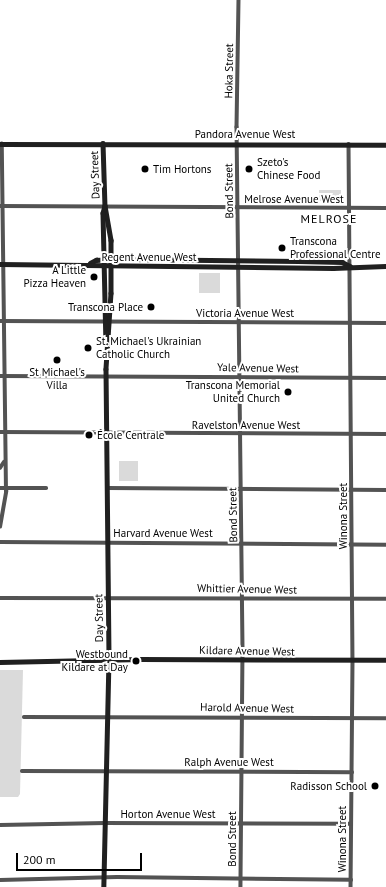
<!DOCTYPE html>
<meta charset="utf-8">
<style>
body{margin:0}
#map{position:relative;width:386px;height:887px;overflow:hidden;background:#fff;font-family:"PT Sans",sans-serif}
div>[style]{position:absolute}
.green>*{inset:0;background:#dadada;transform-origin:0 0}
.street>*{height:3.5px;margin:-1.75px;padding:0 1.75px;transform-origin:1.75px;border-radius:1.75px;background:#535353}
.secondary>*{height:4.5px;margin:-2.25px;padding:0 2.25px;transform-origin:2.25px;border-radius:2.25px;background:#202020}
.dots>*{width:11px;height:11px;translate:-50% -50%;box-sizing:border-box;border:2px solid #fff;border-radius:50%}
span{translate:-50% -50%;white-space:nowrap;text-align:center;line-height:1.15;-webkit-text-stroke:4px #fff;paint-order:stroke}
.street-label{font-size:11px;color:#000}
.poi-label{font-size:11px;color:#000}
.left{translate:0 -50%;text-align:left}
.right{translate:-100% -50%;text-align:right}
.neighbourhood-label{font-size:12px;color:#000;letter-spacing:1px}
.scale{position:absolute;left:16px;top:853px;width:126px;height:18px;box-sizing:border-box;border:2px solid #000;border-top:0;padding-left:5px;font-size:12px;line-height:14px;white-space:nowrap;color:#000;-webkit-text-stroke:3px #fff;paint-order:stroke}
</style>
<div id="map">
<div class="green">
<div style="left:319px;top:190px;width:22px;height:11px"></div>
<div style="left:199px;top:273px;width:21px;height:20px"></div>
<div style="left:119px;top:461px;width:19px;height:20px"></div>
<div style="clip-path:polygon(0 670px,23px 670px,20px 794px,18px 797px,0 797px)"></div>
</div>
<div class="street">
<div style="left:239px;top:0;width:127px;rotate:90.9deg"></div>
<div style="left:237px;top:127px;width:523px;rotate:89.34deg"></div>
<div style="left:243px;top:650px;width:237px;rotate:90.5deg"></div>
<div style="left:349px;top:144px;width:517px;rotate:89.56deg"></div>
<div style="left:353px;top:661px;width:226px;rotate:90.5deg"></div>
<div style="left:0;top:206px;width:386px;rotate:0.3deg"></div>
<div style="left:0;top:321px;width:386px;rotate:0.3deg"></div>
<div style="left:0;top:376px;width:386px;rotate:0.3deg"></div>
<div style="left:0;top:432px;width:386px;rotate:0.3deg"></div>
<div style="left:0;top:468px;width:7px;rotate:-56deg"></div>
<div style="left:0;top:488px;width:46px"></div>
<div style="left:107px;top:488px;width:279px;rotate:0.4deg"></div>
<div style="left:0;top:527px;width:36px;rotate:-80deg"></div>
<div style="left:6px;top:492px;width:348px;rotate:-90.7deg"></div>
<div style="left:0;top:542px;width:386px;rotate:0.4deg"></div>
<div style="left:0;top:598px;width:386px;rotate:0.1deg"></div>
<div style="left:24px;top:717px;width:362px;rotate:0.2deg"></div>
<div style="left:22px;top:771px;width:330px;rotate:0.2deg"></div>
<div style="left:0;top:825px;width:105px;rotate:-1.1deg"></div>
<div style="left:105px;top:823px;width:246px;rotate:0.2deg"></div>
<div style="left:0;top:880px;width:117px;rotate:-1.5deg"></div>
<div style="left:117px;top:877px;width:234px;rotate:0.7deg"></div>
</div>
<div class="secondary">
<div style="left:103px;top:143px;width:63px;rotate:88.2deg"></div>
<div style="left:105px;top:206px;width:35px;rotate:80deg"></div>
<div style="left:111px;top:240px;width:53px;rotate:90deg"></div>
<div style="left:111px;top:293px;width:76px;rotate:93.8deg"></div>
<div style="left:106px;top:369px;width:290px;rotate:89.4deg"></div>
<div style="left:109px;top:659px;width:228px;rotate:91.3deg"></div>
<div style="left:0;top:144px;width:386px;rotate:0.1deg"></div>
<div style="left:105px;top:206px;width:7px;rotate:106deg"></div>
<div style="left:103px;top:213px;width:131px;rotate:88.7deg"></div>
<div style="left:90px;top:263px;width:7px;rotate:-27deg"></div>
<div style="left:96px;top:260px;width:22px;rotate:-3deg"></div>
<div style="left:118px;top:259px;width:180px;rotate:0.6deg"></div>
<div style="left:298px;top:261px;width:44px;rotate:1.3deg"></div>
<div style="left:342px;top:262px;width:9px;rotate:27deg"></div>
<div style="left:0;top:264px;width:333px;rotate:0.7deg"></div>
<div style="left:333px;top:268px;width:53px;rotate:-2.2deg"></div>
<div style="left:0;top:662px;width:141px;rotate:-1.2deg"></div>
<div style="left:141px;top:659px;width:245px;rotate:0.2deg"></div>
</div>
<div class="dots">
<div style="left:145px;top:169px;background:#000"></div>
<div style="left:249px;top:169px;background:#000"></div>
<div style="left:282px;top:248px;background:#000"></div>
<div style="left:94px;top:277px;background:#000"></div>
<div style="left:151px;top:307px;background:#000"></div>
<div style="left:88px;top:348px;background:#000"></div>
<div style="left:57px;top:360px;background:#000"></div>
<div style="left:288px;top:392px;background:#000"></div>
<div style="left:89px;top:435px;background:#000"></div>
<div style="left:136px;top:661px;background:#000"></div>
<div style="left:375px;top:786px;background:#000"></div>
</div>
<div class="street-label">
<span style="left:229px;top:71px;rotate:-89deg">Hoka Street</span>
<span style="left:245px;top:134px">Pandora Avenue West</span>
<span style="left:95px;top:175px;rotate:-92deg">Day Street</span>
<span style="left:229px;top:191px;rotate:-91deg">Bond Street</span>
<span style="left:294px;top:199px">Melrose Avenue West</span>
<span style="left:149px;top:257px">Regent Avenue West</span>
<span style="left:245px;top:313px">Victoria Avenue West</span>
<span style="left:258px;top:368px;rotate:1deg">Yale Avenue West</span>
<span style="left:246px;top:425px">Ravelston Avenue West</span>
<span style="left:233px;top:515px;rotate:-91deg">Bond Street</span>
<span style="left:343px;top:516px;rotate:-90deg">Winona Street</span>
<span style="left:163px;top:533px">Harvard Avenue West</span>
<span style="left:247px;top:589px;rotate:1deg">Whittier Avenue West</span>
<span style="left:99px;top:618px;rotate:-91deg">Day Street</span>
<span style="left:247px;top:651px;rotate:1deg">Kildare Avenue West</span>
<span style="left:247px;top:708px;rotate:1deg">Harold Avenue West</span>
<span style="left:229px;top:762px">Ralph Avenue West</span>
<span style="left:168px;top:814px">Horton Avenue West</span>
<span style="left:232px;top:839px;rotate:-90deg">Bond Street</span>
<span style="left:342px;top:839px;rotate:-90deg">Winona Street</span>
</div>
<div class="poi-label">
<span class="left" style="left:257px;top:169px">Szeto's<br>Chinese Food</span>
<span class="left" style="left:153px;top:169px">Tim Hortons</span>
<span class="left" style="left:290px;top:248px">Transcona<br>Professional Centre</span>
<span class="right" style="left:86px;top:277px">A Little<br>Pizza Heaven</span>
<span class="right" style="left:143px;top:307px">Transcona Place</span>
<span class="left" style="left:96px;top:348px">St. Michael's Ukrainian<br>Catholic Church</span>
<span style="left:57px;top:379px">St Michael's<br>Villa</span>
<span class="right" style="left:280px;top:392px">Transcona Memorial<br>United Church</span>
<span class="left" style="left:97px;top:435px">École Centrale</span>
<span class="right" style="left:128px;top:661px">Westbound<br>Kildare at Day</span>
<span class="right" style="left:367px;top:786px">Radisson School</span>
</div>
<div class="neighbourhood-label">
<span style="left:329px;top:219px">MELROSE</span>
</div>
<div class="scale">200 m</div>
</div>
